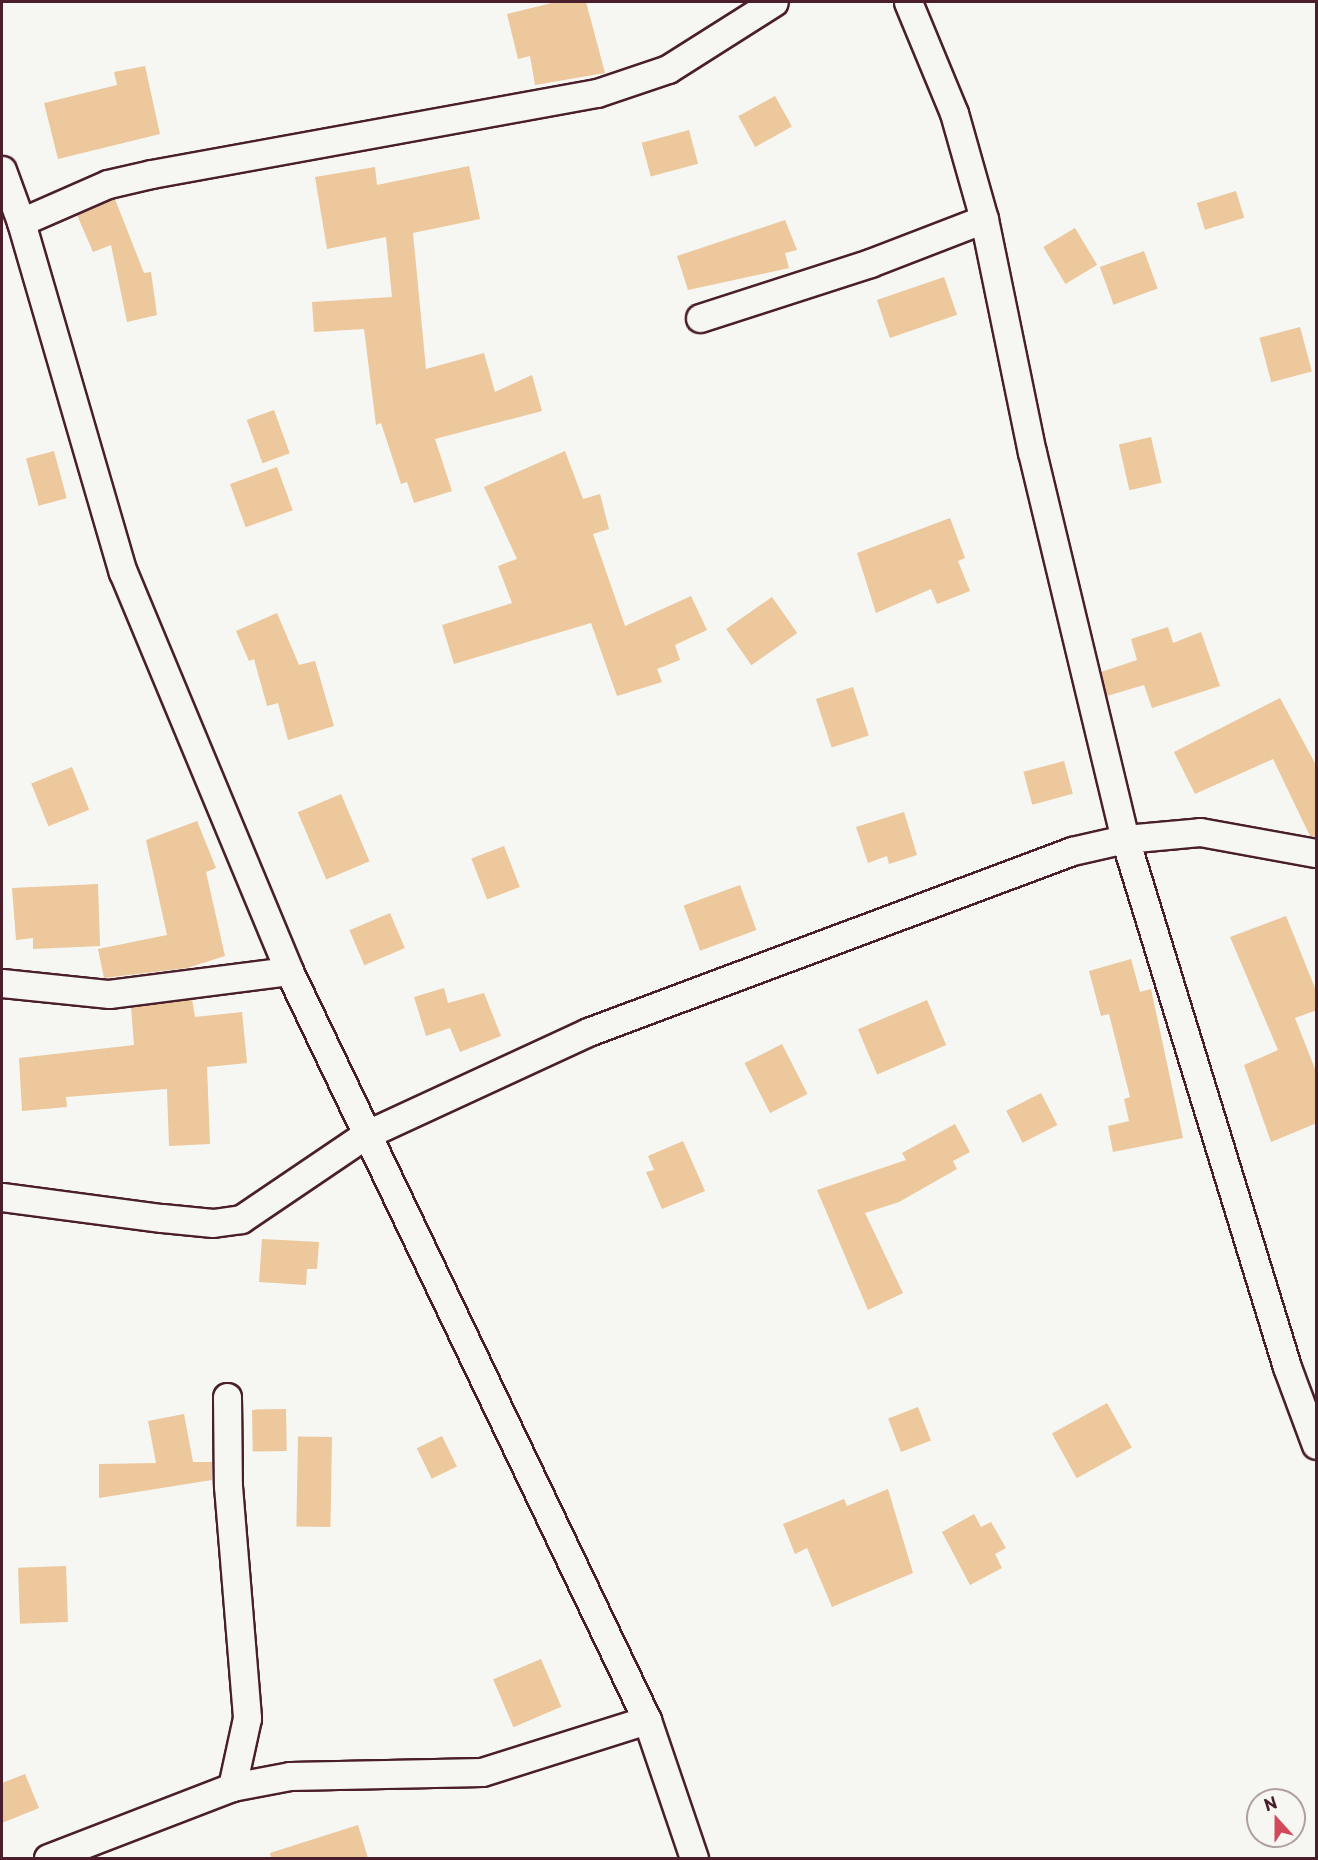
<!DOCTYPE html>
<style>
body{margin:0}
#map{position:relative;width:1318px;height:1860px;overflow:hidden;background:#f6f6f2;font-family:"Playpen Sans",sans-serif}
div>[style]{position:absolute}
.building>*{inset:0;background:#ecc89c;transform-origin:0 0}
.roads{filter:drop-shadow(2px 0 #4a1f2b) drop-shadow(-2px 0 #4a1f2b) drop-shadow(0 2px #4a1f2b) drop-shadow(0 -2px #4a1f2b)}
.street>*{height:27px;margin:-13.5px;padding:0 13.5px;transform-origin:13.5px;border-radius:13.5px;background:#f6f6f2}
span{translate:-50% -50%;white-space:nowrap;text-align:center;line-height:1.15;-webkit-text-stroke:4.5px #f6f6f2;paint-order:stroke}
.frame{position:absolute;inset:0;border:3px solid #4a1f2b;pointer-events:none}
.north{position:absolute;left:1246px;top:1788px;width:60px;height:60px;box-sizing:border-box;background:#f6f6f2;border:2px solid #b1a0a2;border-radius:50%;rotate:339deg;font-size:16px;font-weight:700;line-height:24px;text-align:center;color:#4a1f2b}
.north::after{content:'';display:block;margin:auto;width:21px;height:27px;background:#d1495b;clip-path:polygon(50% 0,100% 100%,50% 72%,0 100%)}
</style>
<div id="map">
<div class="building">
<div style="clip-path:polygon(556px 2px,586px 2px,605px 73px,535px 85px,530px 56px,518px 59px,507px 14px)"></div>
<div style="clip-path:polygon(145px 66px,160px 134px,58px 159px,44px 103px,117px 85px,114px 72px)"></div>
<div style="left:775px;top:96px;width:35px;height:42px;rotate:61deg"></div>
<div style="left:689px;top:130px;width:35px;height:49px;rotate:75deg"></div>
<div style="clip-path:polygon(469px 166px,480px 219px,413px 233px,426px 369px,484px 353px,495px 392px,532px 375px,542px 411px,435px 439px,452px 491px,414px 503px,407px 482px,401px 484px,381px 423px,376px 425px,364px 329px,314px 332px,312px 302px,392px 297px,386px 237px,327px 249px,315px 177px,375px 167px,377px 185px)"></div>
<div style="left:1236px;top:191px;width:28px;height:41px;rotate:73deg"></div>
<div style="clip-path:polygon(115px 199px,144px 273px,151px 272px,157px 315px,127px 322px,111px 245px,93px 252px,77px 215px)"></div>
<div style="clip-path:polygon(785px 220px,797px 250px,785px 253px,789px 268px,688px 290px,677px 256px)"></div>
<div style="left:1075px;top:228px;width:43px;height:37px;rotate:59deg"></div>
<div style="left:1144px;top:251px;width:40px;height:47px;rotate:70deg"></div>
<div style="left:944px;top:277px;width:40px;height:71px;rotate:71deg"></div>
<div style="left:1300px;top:327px;width:46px;height:42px;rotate:75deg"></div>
<div style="left:274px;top:410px;width:46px;height:29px;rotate:70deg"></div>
<div style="left:1151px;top:437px;width:47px;height:33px;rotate:77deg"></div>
<div style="left:54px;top:451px;width:49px;height:29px;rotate:75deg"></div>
<div style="clip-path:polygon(565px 451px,583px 499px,600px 494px,609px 529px,593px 534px,625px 626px,691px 596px,707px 630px,675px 645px,680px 660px,657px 669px,662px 682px,617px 696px,591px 623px,454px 664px,442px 625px,512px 603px,498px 566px,517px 559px,484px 487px)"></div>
<div style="left:277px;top:467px;width:46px;height:50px;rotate:70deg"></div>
<div style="clip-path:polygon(950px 518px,965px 558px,958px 561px,970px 591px,937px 604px,931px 589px,876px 613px,857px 553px)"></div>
<div style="left:772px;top:597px;width:44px;height:56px;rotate:55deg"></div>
<div style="clip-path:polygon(277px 613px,299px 665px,315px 661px,334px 726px,288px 740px,278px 703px,267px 706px,254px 659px,249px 661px,236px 631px)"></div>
<div style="clip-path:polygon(1168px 627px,1173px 643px,1201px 632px,1220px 686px,1152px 708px,1144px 685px,1107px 696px,1101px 672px,1137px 660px,1131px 639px)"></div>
<div style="left:853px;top:687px;width:51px;height:39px;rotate:72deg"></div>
<div style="clip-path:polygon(1280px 698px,1317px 767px,1317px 837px,1310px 836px,1273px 759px,1195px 794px,1174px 752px)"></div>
<div style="left:1064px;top:761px;width:34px;height:42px;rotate:75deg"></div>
<div style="left:72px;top:767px;width:46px;height:44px;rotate:68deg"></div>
<div style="left:341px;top:794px;width:73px;height:47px;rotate:67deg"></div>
<div style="clip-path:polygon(904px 812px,917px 855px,889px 864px,887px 856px,868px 863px,856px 827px)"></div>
<div style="clip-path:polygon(197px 821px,216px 868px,206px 872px,225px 956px,187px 968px,104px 978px,98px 949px,167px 935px,146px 840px)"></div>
<div style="left:504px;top:846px;width:44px;height:35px;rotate:69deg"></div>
<div style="clip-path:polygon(98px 884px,100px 946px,33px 949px,33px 938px,16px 940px,12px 888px)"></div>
<div style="left:740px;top:885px;width:48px;height:60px;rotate:70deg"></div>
<div style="left:390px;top:913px;width:38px;height:44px;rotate:67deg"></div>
<div style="clip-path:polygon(1286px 916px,1317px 993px,1317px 1010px,1295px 1018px,1317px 1074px,1317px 1123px,1271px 1142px,1244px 1065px,1278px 1050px,1230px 937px)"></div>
<div style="clip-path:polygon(1131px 959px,1140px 992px,1151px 989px,1183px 1138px,1113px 1152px,1108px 1126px,1129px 1121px,1124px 1099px,1130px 1097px,1109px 1014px,1101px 1016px,1089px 971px)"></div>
<div style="clip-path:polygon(444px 988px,448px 1003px,484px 993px,501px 1036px,460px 1052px,450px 1028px,426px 1036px,414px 997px)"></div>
<div style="clip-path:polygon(192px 999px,195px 1017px,242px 1012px,247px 1063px,207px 1067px,210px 1144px,169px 1146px,167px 1089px,66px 1097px,67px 1107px,22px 1111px,19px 1058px,134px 1045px,131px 1007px)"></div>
<div style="left:927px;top:1000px;width:49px;height:75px;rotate:67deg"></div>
<div style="left:782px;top:1044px;width:56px;height:42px;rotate:63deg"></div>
<div style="left:1041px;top:1093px;width:36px;height:39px;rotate:63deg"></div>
<div style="clip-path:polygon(955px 1124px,970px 1152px,953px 1161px,957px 1169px,899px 1202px,865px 1213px,903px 1293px,868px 1310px,817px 1190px,906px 1160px,902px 1153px)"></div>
<div style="clip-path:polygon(683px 1141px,705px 1191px,662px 1209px,646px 1172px,654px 1170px,648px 1156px)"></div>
<div style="clip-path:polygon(262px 1239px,319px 1242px,317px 1269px,307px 1269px,306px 1285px,259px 1282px)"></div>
<div style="left:1107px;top:1403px;width:51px;height:63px;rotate:61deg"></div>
<div style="left:918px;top:1407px;width:36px;height:32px;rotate:69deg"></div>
<div style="left:286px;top:1409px;width:42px;height:34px;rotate:89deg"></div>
<div style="clip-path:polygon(184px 1414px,193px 1462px,212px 1462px,212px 1480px,99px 1498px,99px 1464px,156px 1463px,148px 1421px)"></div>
<div style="left:442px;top:1436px;width:34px;height:28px;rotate:64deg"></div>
<div style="left:332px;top:1437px;width:90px;height:34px;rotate:91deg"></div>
<div style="clip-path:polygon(888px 1489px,913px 1573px,832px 1607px,807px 1548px,795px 1554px,783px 1524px,844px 1499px,847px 1506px)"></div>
<div style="clip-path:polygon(974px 1514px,981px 1527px,991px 1522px,1006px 1548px,995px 1554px,1002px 1568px,970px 1585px,942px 1532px)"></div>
<div style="left:66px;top:1566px;width:56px;height:48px;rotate:88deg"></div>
<div style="left:541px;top:1659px;width:52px;height:52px;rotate:67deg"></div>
<div style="clip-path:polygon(25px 1774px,39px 1808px,2px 1823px,2px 1783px)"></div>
<div style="clip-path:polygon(358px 1825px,368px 1858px,271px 1858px,270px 1853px)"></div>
</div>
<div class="roads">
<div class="street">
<div style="left:908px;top:2px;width:120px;rotate:67.5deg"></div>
<div style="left:954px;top:113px;width:110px;rotate:74.2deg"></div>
<div style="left:984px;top:219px;width:238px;rotate:78.4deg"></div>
<div style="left:1032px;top:452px;width:398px;rotate:76.5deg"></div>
<div style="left:1125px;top:839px;width:552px;rotate:72.94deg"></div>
<div style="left:1287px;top:1367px;width:83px;rotate:69.6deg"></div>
<div style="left:2px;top:170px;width:55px;rotate:69.9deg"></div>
<div style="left:21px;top:222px;width:365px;rotate:73.8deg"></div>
<div style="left:123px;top:572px;width:432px;rotate:67.4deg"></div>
<div style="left:289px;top:971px;width:830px;rotate:64.45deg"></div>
<div style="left:647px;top:1720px;width:146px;rotate:71.2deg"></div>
<div style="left:21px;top:222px;width:95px;rotate:-23.6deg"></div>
<div style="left:108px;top:184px;width:44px;rotate:-13.1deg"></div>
<div style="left:151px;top:174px;width:453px;rotate:-10.3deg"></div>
<div style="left:597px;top:93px;width:75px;rotate:-18.7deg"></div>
<div style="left:668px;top:69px;width:125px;rotate:-32.3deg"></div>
<div style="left:700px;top:318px;width:179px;rotate:-17.9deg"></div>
<div style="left:870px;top:263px;width:122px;rotate:-21.1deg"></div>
<div style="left:2px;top:983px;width:108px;rotate:5.9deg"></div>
<div style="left:109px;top:994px;width:181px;rotate:-7.3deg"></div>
<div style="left:2px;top:1197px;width:161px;rotate:7.5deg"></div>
<div style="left:162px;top:1218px;width:51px;rotate:5.6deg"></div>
<div style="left:213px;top:1223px;width:28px;rotate:-8deg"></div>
<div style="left:241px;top:1219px;width:150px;rotate:-34.1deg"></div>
<div style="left:365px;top:1135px;width:246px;rotate:-24.8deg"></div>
<div style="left:588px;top:1032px;width:517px;rotate:-20.5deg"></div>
<div style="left:1072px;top:851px;width:54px;rotate:-12.8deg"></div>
<div style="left:1125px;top:839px;width:75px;rotate:-5.3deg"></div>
<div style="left:1200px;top:832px;width:118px;rotate:10.3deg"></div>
<div style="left:227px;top:1397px;width:89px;rotate:89.4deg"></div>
<div style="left:228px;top:1486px;width:233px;rotate:85.3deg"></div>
<div style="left:247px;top:1718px;width:71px;rotate:102.3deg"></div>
<div style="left:48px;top:1858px;width:197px;rotate:-21.1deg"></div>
<div style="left:232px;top:1787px;width:59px;rotate:-10.7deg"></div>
<div style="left:290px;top:1776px;width:192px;rotate:-1.2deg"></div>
<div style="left:482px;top:1772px;width:173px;rotate:-17.5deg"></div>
</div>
</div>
<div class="frame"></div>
<div class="north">N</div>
</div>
